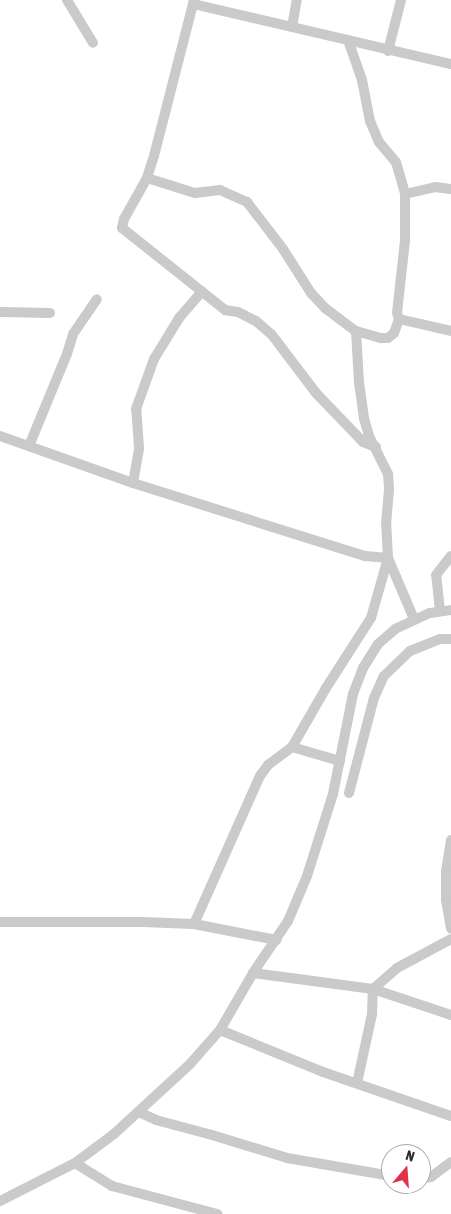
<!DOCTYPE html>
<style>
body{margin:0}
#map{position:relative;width:451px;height:1214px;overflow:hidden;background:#fff;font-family:"Asap Condensed",sans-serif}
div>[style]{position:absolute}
.minor>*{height:10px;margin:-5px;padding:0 5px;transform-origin:5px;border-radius:5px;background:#cacaca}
span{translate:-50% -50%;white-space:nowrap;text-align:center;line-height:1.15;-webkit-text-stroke:5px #fff;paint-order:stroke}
.north{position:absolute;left:381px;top:1144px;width:50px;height:50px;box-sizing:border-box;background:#fff;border:1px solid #ababab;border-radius:50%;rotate:18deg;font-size:14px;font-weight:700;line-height:20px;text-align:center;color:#2d2d2d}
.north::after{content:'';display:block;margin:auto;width:18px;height:22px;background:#e13247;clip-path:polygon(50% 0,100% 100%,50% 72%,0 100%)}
</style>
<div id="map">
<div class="minor">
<div style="left:67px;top:0;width:50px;rotate:58.8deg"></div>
<div style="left:194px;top:0;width:161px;rotate:104.4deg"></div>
<div style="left:154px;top:156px;width:23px;rotate:108deg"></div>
<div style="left:147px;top:178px;width:47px;rotate:119.3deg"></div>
<div style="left:124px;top:219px;width:9px;rotate:103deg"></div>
<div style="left:122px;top:228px;width:132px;rotate:38.5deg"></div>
<div style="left:225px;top:310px;width:13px;rotate:9deg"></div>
<div style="left:238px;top:312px;width:20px;rotate:27deg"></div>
<div style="left:256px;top:321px;width:21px;rotate:41deg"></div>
<div style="left:272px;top:335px;width:73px;rotate:52.8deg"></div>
<div style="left:316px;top:393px;width:68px;rotate:46.2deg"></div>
<div style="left:363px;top:442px;width:14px;rotate:21deg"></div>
<div style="left:193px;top:4px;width:265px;rotate:13.1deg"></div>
<div style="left:292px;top:27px;width:27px;rotate:-80deg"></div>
<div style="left:348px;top:40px;width:42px;rotate:70.7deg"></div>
<div style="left:362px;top:80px;width:42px;rotate:79deg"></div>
<div style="left:370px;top:121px;width:23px;rotate:67deg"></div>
<div style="left:379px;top:142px;width:26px;rotate:50deg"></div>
<div style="left:396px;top:162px;width:33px;rotate:74deg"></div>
<div style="left:405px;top:194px;width:31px;rotate:-13deg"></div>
<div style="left:435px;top:187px;width:16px;rotate:7deg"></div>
<div style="left:388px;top:51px;width:53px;rotate:-75.7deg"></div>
<div style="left:147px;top:178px;width:50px;rotate:17.4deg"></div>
<div style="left:195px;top:193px;width:25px;rotate:-7deg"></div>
<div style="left:220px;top:190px;width:30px;rotate:24deg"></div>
<div style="left:247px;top:202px;width:59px;rotate:52.5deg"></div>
<div style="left:283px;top:249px;width:52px;rotate:57.5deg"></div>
<div style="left:311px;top:293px;width:21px;rotate:47deg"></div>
<div style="left:325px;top:308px;width:39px;rotate:37deg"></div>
<div style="left:356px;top:331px;width:26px;rotate:16deg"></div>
<div style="left:381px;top:338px;width:7px"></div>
<div style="left:388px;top:338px;width:8px;rotate:-40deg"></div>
<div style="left:394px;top:333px;width:15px;rotate:-70deg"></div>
<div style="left:399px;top:319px;width:6px;rotate:-108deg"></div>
<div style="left:397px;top:313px;width:73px;rotate:-83.7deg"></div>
<div style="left:405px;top:240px;width:46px;rotate:-90deg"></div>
<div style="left:0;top:312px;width:50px;rotate:1.1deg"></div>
<div style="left:399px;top:319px;width:53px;rotate:13deg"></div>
<div style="left:0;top:436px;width:141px;rotate:19.5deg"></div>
<div style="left:133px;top:483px;width:243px;rotate:17.5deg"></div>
<div style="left:365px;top:556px;width:23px;rotate:5deg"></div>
<div style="left:29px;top:446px;width:100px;rotate:-67.6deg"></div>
<div style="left:67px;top:354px;width:21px;rotate:-73deg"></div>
<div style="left:73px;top:334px;width:42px;rotate:-55.6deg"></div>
<div style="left:133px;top:483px;width:36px;rotate:-80deg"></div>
<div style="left:139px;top:448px;width:39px;rotate:-94deg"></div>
<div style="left:136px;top:409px;width:53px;rotate:-70.2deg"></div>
<div style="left:154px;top:359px;width:48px;rotate:-58.6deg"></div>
<div style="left:179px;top:318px;width:35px;rotate:-49deg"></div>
<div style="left:388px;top:558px;width:66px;rotate:66.9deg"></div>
<div style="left:440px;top:611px;width:36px;rotate:-96deg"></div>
<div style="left:436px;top:575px;width:24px;rotate:-52deg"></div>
<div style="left:292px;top:747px;width:50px;rotate:16.3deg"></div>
<div style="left:349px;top:793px;width:98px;rotate:-75.3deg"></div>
<div style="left:374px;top:698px;width:24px;rotate:-66deg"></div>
<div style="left:384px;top:676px;width:36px;rotate:-44deg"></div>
<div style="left:410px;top:651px;width:32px;rotate:-22deg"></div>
<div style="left:440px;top:639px;width:11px"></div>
<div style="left:451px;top:840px;width:31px;rotate:99deg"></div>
<div style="left:446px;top:871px;width:29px;rotate:90deg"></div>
<div style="left:446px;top:900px;width:29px;rotate:80deg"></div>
<div style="left:0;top:922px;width:142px"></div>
<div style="left:142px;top:922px;width:52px;rotate:2.2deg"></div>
<div style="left:194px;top:924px;width:84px;rotate:11deg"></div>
<div style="left:194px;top:924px;width:162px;rotate:-66deg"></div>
<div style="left:260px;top:776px;width:14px;rotate:-54deg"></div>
<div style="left:268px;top:765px;width:30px;rotate:-37deg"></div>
<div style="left:292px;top:747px;width:68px;rotate:-60deg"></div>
<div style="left:326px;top:688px;width:83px;rotate:-57.3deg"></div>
<div style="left:371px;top:618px;width:62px;rotate:-74.2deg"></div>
<div style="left:388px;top:558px;width:34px;rotate:-93deg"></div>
<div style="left:386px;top:524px;width:36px;rotate:-85deg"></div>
<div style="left:389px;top:488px;width:14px;rotate:-94deg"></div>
<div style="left:388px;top:474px;width:42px;rotate:-116.6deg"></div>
<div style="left:369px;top:436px;width:19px;rotate:-106deg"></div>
<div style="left:364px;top:418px;width:35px;rotate:-98deg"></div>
<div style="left:359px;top:383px;width:52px;rotate:-93.3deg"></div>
<div style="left:253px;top:973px;width:121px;rotate:7.6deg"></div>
<div style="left:373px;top:989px;width:82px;rotate:18.4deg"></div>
<div style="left:220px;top:1030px;width:111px;rotate:22.2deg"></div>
<div style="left:323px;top:1072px;width:135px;rotate:19deg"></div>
<div style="left:357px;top:1083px;width:71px;rotate:-77.7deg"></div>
<div style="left:372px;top:1014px;width:25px;rotate:-88deg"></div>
<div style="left:373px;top:989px;width:32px;rotate:-41deg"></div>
<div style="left:397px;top:968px;width:61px;rotate:-28.2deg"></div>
<div style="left:139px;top:1112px;width:19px;rotate:25deg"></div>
<div style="left:156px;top:1120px;width:58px;rotate:15deg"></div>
<div style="left:212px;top:1135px;width:78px;rotate:17deg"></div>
<div style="left:287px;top:1158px;width:106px;rotate:9.8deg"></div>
<div style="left:75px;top:1163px;width:44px;rotate:31.9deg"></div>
<div style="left:112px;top:1186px;width:109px;rotate:14.9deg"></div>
<div style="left:421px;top:1178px;width:10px;rotate:-6deg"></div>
<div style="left:431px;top:1177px;width:25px;rotate:-37deg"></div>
<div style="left:0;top:1201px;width:84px;rotate:-26.9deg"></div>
<div style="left:75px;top:1163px;width:49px;rotate:-36.6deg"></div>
<div style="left:114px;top:1134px;width:103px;rotate:-42.6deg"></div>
<div style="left:190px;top:1064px;width:45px;rotate:-48.6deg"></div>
<div style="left:220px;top:1030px;width:66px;rotate:-59.9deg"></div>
<div style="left:253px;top:973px;width:63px;rotate:-56.1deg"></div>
<div style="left:288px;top:921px;width:49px;rotate:-67.1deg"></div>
<div style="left:307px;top:876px;width:86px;rotate:-72.4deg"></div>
<div style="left:333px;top:794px;width:102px;rotate:-78.7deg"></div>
<div style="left:353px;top:694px;width:28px;rotate:-69deg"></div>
<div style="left:363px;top:668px;width:28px;rotate:-58deg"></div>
<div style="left:378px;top:644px;width:23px;rotate:-41deg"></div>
<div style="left:395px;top:629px;width:38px;rotate:-25deg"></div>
<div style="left:430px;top:613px;width:21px;rotate:-8deg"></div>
</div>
<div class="north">N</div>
</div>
